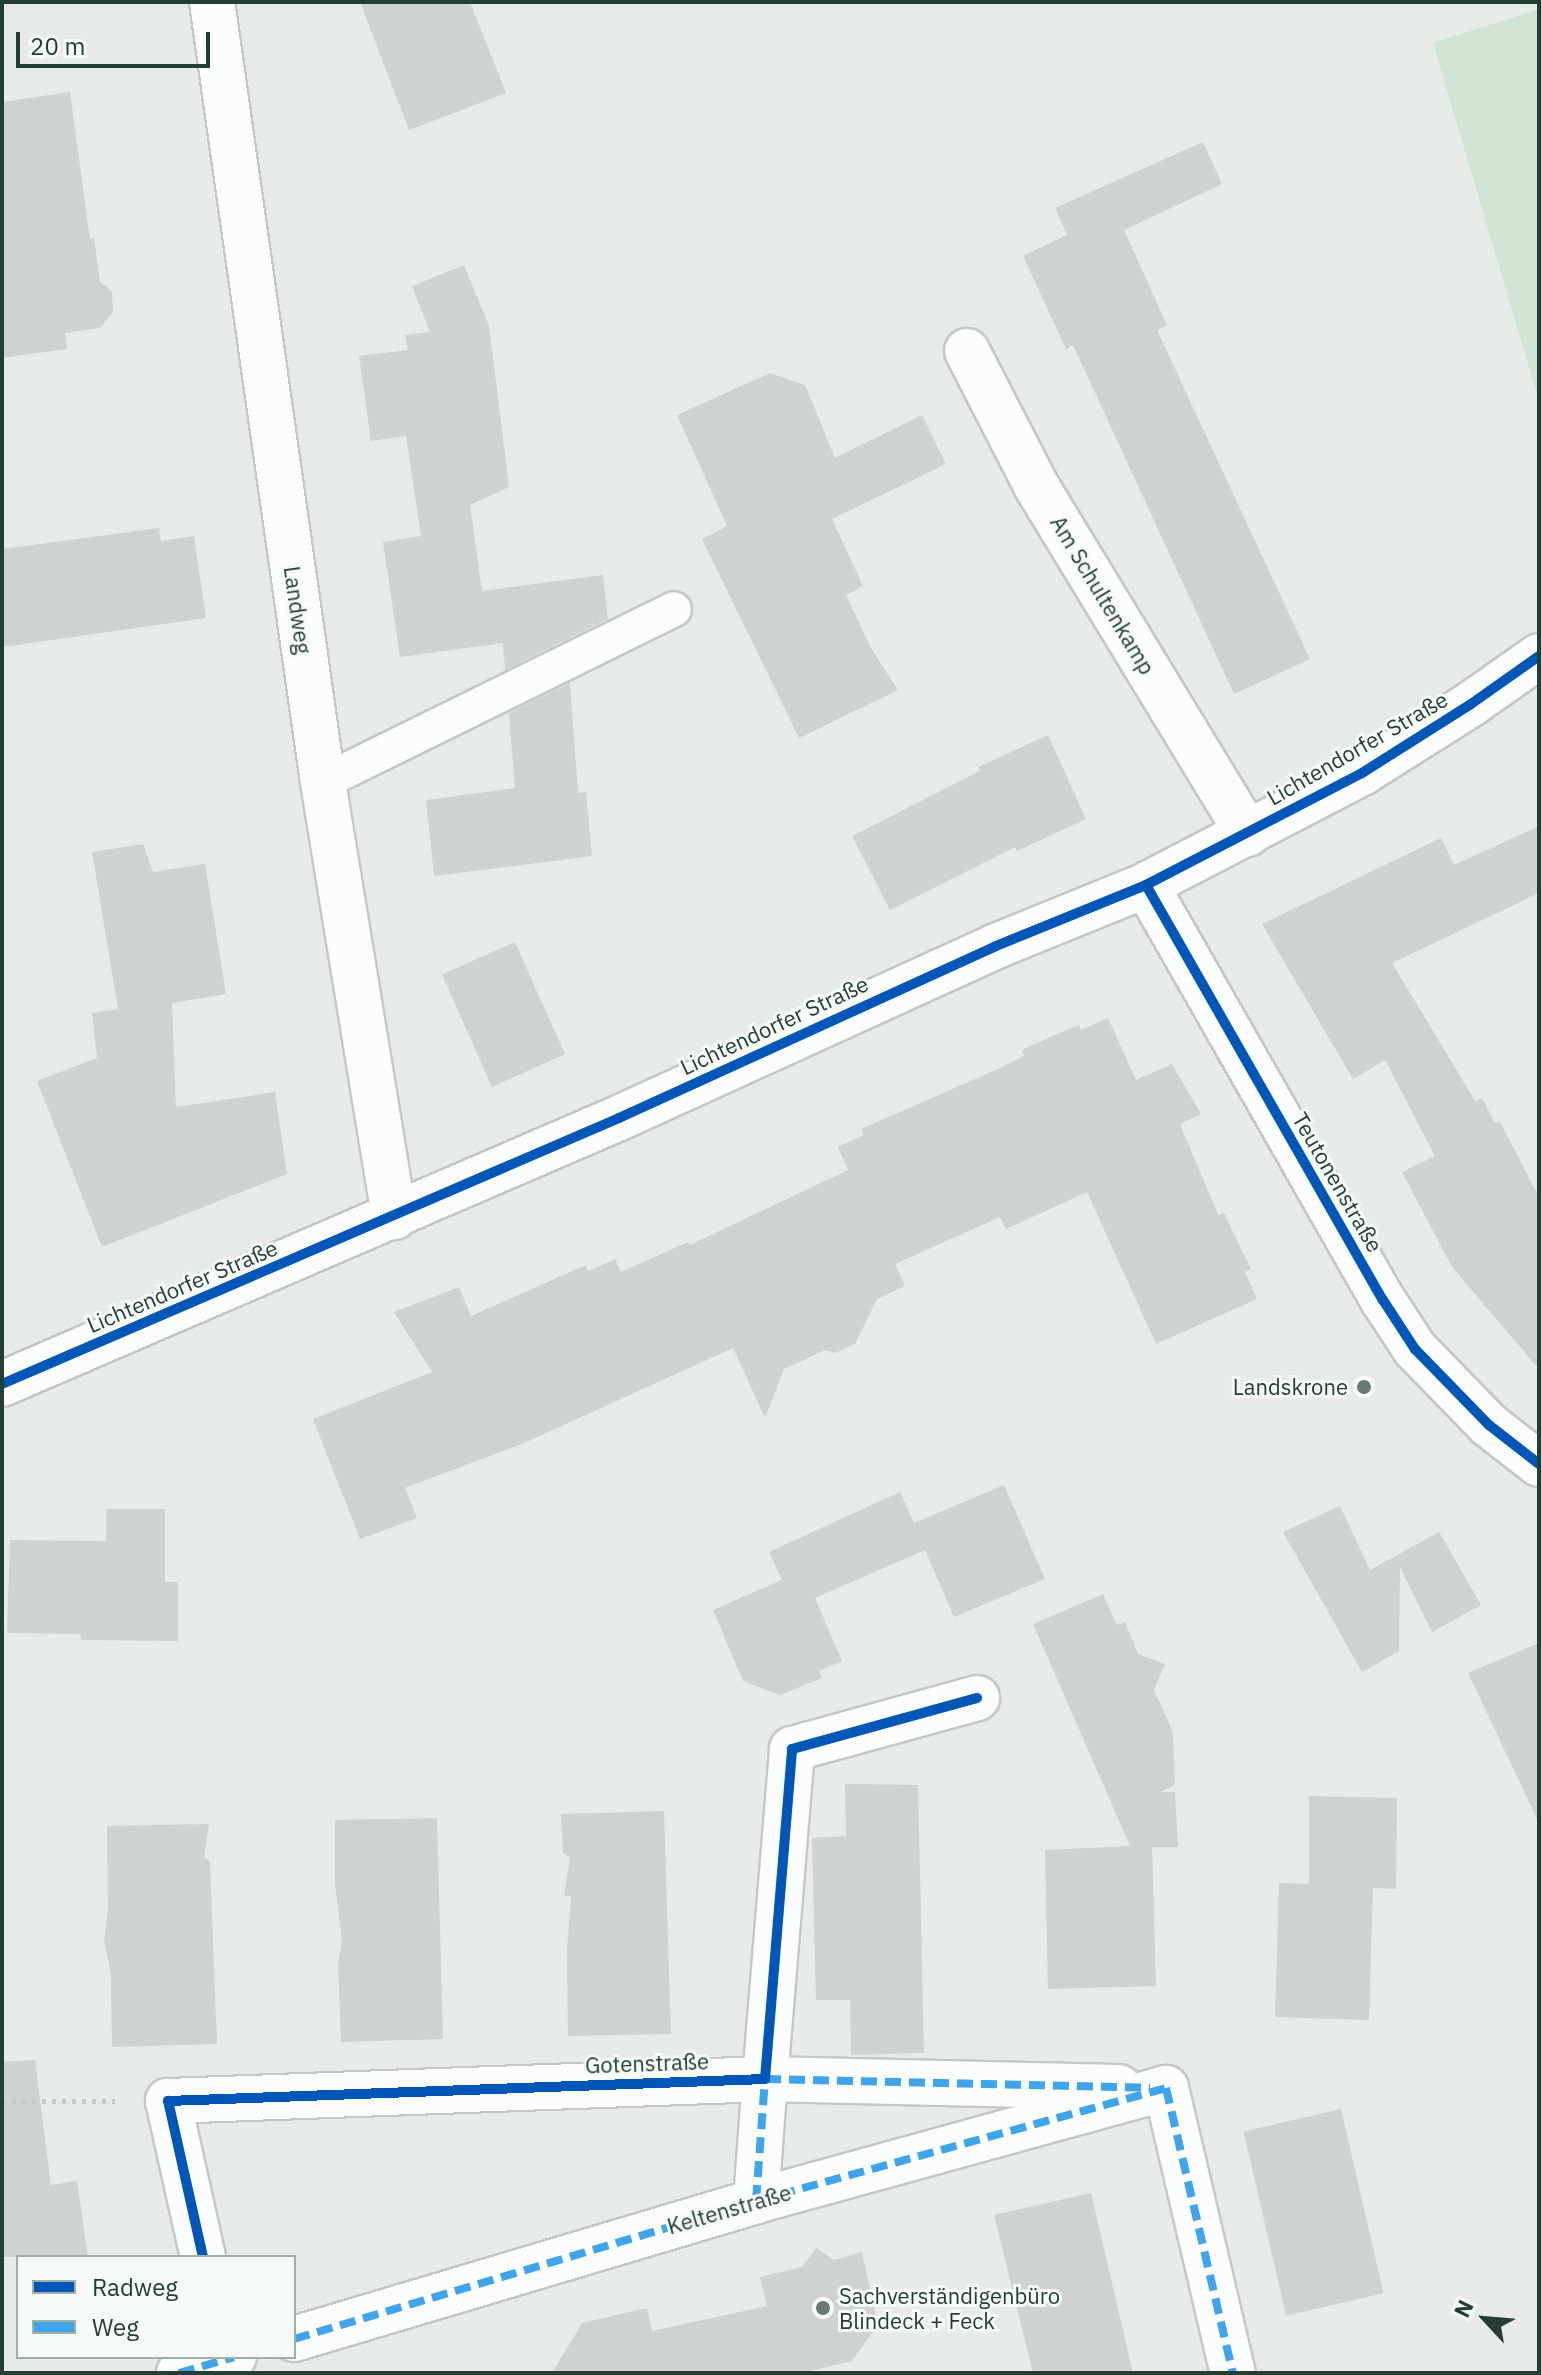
<!DOCTYPE html>
<meta charset="utf-8">
<style>
body{margin:0}
#map{position:relative;width:1541px;height:2375px;overflow:hidden;background:#e6ebe8;font-family:"IBM Plex Sans",sans-serif}
div>[style]{position:absolute}
.green>*{inset:0;background:#d1e3d4}
.building>*{inset:0;background:#ced2d0;transform-origin:0 0}
.path>*{height:5px;margin-top:-2.5px;transform-origin:0;background:repeating-linear-gradient(90deg,#c2cbc6 0 4px,transparent 0 10px)}
.roads{filter:drop-shadow(2px 0 #c3c8c5) drop-shadow(-2px 0 #c3c8c5) drop-shadow(0 2px #c3c8c5) drop-shadow(0 -2px #c3c8c5)}
.lane>*{height:34px;margin:-17px;padding:0 17px;transform-origin:17px;border-radius:17px;background:#fbfcfc}
.street>*{height:44px;margin:-22px;padding:0 22px;transform-origin:22px;border-radius:22px;background:#fbfcfc}
.secondary>*{height:44px;margin:-22px;padding:0 22px;transform-origin:22px;border-radius:22px;background:#fbfcfc}
.quiet>*{height:8px;margin-top:-4px;transform-origin:0;background:repeating-linear-gradient(90deg,#3ea4eb 0 16px,transparent 0 24px)}
.cycleway>*{height:10px;margin:-5px;padding:0 5px;transform-origin:5px;border-radius:5px;background:#0057b8}
.dots>*{width:22px;height:22px;translate:-50% -50%;box-sizing:border-box;border:4px solid #f5faf7;border-radius:50%}
span{translate:-50% -50%;white-space:nowrap;text-align:center;line-height:1.15;-webkit-text-stroke:6px #f5faf7;paint-order:stroke}
.street-label{font-size:22px;color:#243e34}
.poi-label{font-size:22px;color:#243e34}
.right{translate:-100% -50%;text-align:right}
.left{translate:0 -50%;text-align:left}
.frame{position:absolute;inset:0;border:4px solid #243e34;pointer-events:none}
.legend{position:absolute;left:16px;top:2255px;width:280px;height:104px;box-sizing:border-box;background:#f5faf7;border:2px solid #a1afa9;margin:0;padding:10px 14px;list-style:none;font-size:24px;color:#243e34}
.legend li{display:flex;align-items:center;gap:16px;height:40px}
.legend b{width:40px;border:2px solid #a1afa9}
.north{position:absolute;left:1445px;top:2279px;width:80px;height:80px;-webkit-text-stroke:6px #f5faf7;paint-order:stroke;rotate:296deg;font-size:22px;font-weight:700;line-height:32px;text-align:center;color:#243e34}
.north::after{content:'';display:block;margin:auto;width:28px;height:36px;background:#243e34;clip-path:polygon(50% 0,100% 100%,50% 72%,0 100%)}
.scale{position:absolute;left:16px;top:32px;width:194px;height:36px;box-sizing:border-box;border:4px solid #243e34;border-top:0;padding-left:10px;font-size:24px;line-height:28px;white-space:nowrap;color:#243e34;-webkit-text-stroke:6px #f5faf7;paint-order:stroke}
</style>
<div id="map">
<div class="green">
<div style="clip-path:polygon(1539px 9px,1539px 401px,1433px 43px)"></div>
</div>
<div class="building">
<div style="clip-path:polygon(360px 2px,470px 2px,506px 93px,409px 130px)"></div>
<div style="clip-path:polygon(70px 92px,90px 239px,94px 238px,100px 282px,112px 291px,113px 312px,100px 328px,65px 333px,67px 349px,2px 358px,2px 102px)"></div>
<div style="clip-path:polygon(1203px 142px,1222px 184px,1124px 230px,1167px 325px,1157px 330px,1310px 659px,1234px 694px,1073px 345px,1066px 349px,1023px 256px,1067px 235px,1055px 208px)"></div>
<div style="clip-path:polygon(464px 265px,489px 326px,509px 487px,470px 505px,482px 591px,603px 575px,608px 619px,505px 670px,503px 643px,400px 657px,383px 542px,421px 536px,406px 436px,371px 441px,359px 356px,408px 350px,405px 335px,430px 332px,412px 286px)"></div>
<div style="clip-path:polygon(770px 373px,805px 385px,835px 458px,922px 415px,946px 464px,832px 519px,863px 586px,846px 595px,871px 648px,898px 690px,799px 738px,702px 539px,727px 526px,677px 415px)"></div>
<div style="clip-path:polygon(159px 528px,161px 541px,194px 536px,206px 618px,2px 647px,2px 549px)"></div>
<div style="clip-path:polygon(570px 683px,578px 793px,586px 792px,592px 856px,434px 876px,426px 800px,515px 788px,509px 713px)"></div>
<div style="clip-path:polygon(1048px 735px,1086px 819px,1017px 851px,1015px 847px,890px 910px,852px 836px,980px 771px,978px 767px)"></div>
<div style="clip-path:polygon(1539px 826px,1539px 893px,1392px 963px,1475px 1101px,1482px 1098px,1495px 1123px,1500px 1122px,1539px 1197px,1539px 1369px,1452px 1267px,1402px 1172px,1435px 1156px,1385px 1060px,1353px 1079px,1262px 924px,1441px 838px,1454px 865px)"></div>
<div style="clip-path:polygon(143px 844px,153px 872px,205px 864px,226px 994px,172px 1003px,176px 1107px,275px 1092px,287px 1174px,102px 1247px,37px 1081px,97px 1058px,92px 1013px,118px 1009px,92px 852px)"></div>
<div style="left:515px;top:942px;width:123px;height:80px;rotate:66deg"></div>
<div style="clip-path:polygon(1108px 1018px,1136px 1080px,1172px 1064px,1201px 1114px,1180px 1124px,1218px 1215px,1224px 1213px,1251px 1269px,1245px 1272px,1257px 1299px,1156px 1344px,1087px 1192px,1006px 1229px,1000px 1217px,895px 1264px,905px 1286px,877px 1299px,855px 1344px,835px 1353px,825px 1350px,784px 1369px,765px 1418px,733px 1348px,522px 1444px,405px 1488px,417px 1518px,360px 1539px,313px 1419px,432px 1372px,394px 1312px,459px 1287px,471px 1316px,586px 1265px,588px 1271px,615px 1259px,621px 1272px,688px 1242px,690px 1245px,848px 1170px,838px 1147px,864px 1135px,861px 1129px,998px 1069px,1024px 1056px,1022px 1050px,1050px 1037px,1079px 1025px,1081px 1030px)"></div>
<div style="clip-path:polygon(1004px 1485px,1045px 1579px,954px 1617px,925px 1550px,815px 1598px,842px 1661px,819px 1671px,822px 1678px,780px 1695px,743px 1681px,713px 1610px,782px 1580px,769px 1552px,900px 1492px,914px 1523px)"></div>
<div style="clip-path:polygon(1340px 1506px,1370px 1570px,1439px 1532px,1481px 1605px,1432px 1632px,1400px 1567px,1399px 1651px,1362px 1672px,1283px 1532px)"></div>
<div style="clip-path:polygon(106px 1509px,165px 1509px,165px 1582px,178px 1582px,178px 1641px,81px 1640px,80px 1634px,7px 1633px,10px 1540px,106px 1541px)"></div>
<div style="clip-path:polygon(1103px 1594px,1117px 1625px,1125px 1622px,1138px 1654px,1165px 1664px,1154px 1690px,1173px 1732px,1175px 1785px,1160px 1792px,1175px 1792px,1178px 1847px,1152px 1847px,1156px 1986px,1048px 1989px,1045px 1850px,1130px 1846px,1033px 1624px)"></div>
<div style="clip-path:polygon(1539px 1643px,1539px 1823px,1468px 1673px)"></div>
<div style="clip-path:polygon(845px 1784px,918px 1785px,924px 2053px,851px 2055px,850px 2000px,816px 2000px,812px 1838px,846px 1836px)"></div>
<div style="clip-path:polygon(1309px 1796px,1397px 1798px,1396px 1889px,1373px 1888px,1369px 2020px,1275px 2017px,1279px 1883px,1309px 1884px)"></div>
<div style="clip-path:polygon(664px 1811px,671px 2034px,568px 2036px,567px 1950px,571px 1896px,564px 1896px,570px 1857px,563px 1853px,561px 1814px)"></div>
<div style="clip-path:polygon(437px 1818px,443px 2039px,341px 2042px,338px 1964px,342px 1940px,335px 1885px,335px 1820px)"></div>
<div style="clip-path:polygon(209px 1824px,204px 1857px,210px 1862px,217px 2044px,112px 2047px,111px 1974px,104px 1941px,108px 1910px,107px 1826px)"></div>
<div style="clip-path:polygon(35px 2060px,51px 2185px,77px 2181px,88px 2257px,2px 2257px,2px 2062px)"></div>
<div style="left:1341px;top:2109px;width:189px;height:100px;rotate:77deg"></div>
<div style="clip-path:polygon(1091px 2193px,1133px 2373px,1033px 2373px,994px 2215px)"></div>
<div style="clip-path:polygon(816px 2248px,834px 2260px,862px 2252px,878px 2325px,852px 2361px,802px 2373px,552px 2373px,582px 2323px,647px 2308px,652px 2331px,767px 2306px,760px 2277px,802px 2267px)"></div>
</div>
<div class="path">
<div style="left:2px;top:2101px;width:113px"></div>
</div>
<div class="roads">
<div class="lane">
<div style="left:323px;top:782px;width:391px;rotate:-26.2deg"></div>
</div>
<div class="street">
<div style="left:212px;top:2px;width:788px;rotate:81.9deg"></div>
<div style="left:323px;top:782px;width:441px;rotate:80.7deg"></div>
<div style="left:967px;top:351px;width:153px;rotate:62.8deg"></div>
<div style="left:1037px;top:487px;width:406px;rotate:58.7deg"></div>
<div style="left:1146px;top:885px;width:478px;rotate:60.3deg"></div>
<div style="left:1383px;top:1300px;width:59px;rotate:56.9deg"></div>
<div style="left:1415px;top:1349px;width:106px;rotate:45.8deg"></div>
<div style="left:1489px;top:1425px;width:63px;rotate:38deg"></div>
<div style="left:1166px;top:2088px;width:293px;rotate:76.8deg"></div>
<div style="left:756px;top:2201px;width:122px;rotate:-85.8deg"></div>
<div style="left:765px;top:2079px;width:354px;rotate:1.3deg"></div>
<div style="left:203px;top:2257px;width:160px;rotate:-102.6deg"></div>
<div style="left:168px;top:2101px;width:597px;rotate:-2.11deg"></div>
<div style="left:765px;top:2079px;width:331px;rotate:-85.3deg"></div>
<div style="left:792px;top:1749px;width:192px;rotate:-15.4deg"></div>
<div style="left:294px;top:2339px;width:482px;rotate:-16.6deg"></div>
<div style="left:756px;top:2201px;width:425px;rotate:-15.4deg"></div>
<div style="left:179px;top:2373px;width:57px;rotate:-16.2deg"></div>
</div>
<div class="secondary">
<div style="left:2px;top:1384px;width:672px;rotate:-23.32deg"></div>
<div style="left:619px;top:1118px;width:414px;rotate:-24.5deg"></div>
<div style="left:996px;top:946px;width:162px;rotate:-22.1deg"></div>
<div style="left:1146px;top:885px;width:243px;rotate:-27.4deg"></div>
<div style="left:1362px;top:773px;width:129px;rotate:-32.3deg"></div>
<div style="left:1471px;top:704px;width:83px;rotate:-35.2deg"></div>
</div>
</div>
<div class="quiet">
<div style="left:1166px;top:2088px;width:293px;rotate:76.8deg"></div>
<div style="left:756px;top:2201px;width:122px;rotate:-85.8deg"></div>
<div style="left:765px;top:2079px;width:385px;rotate:1.3deg"></div>
<div style="left:294px;top:2339px;width:482px;rotate:-16.6deg"></div>
<div style="left:756px;top:2201px;width:425px;rotate:-15.4deg"></div>
<div style="left:179px;top:2373px;width:57px;rotate:-16.2deg"></div>
</div>
<div class="cycleway">
<div style="left:1146px;top:885px;width:478px;rotate:60.3deg"></div>
<div style="left:1383px;top:1300px;width:59px;rotate:56.9deg"></div>
<div style="left:1415px;top:1349px;width:106px;rotate:45.8deg"></div>
<div style="left:1489px;top:1425px;width:63px;rotate:38deg"></div>
<div style="left:2px;top:1384px;width:672px;rotate:-23.32deg"></div>
<div style="left:619px;top:1118px;width:414px;rotate:-24.5deg"></div>
<div style="left:996px;top:946px;width:162px;rotate:-22.1deg"></div>
<div style="left:1146px;top:885px;width:243px;rotate:-27.4deg"></div>
<div style="left:1362px;top:773px;width:129px;rotate:-32.3deg"></div>
<div style="left:1471px;top:704px;width:83px;rotate:-35.2deg"></div>
<div style="left:203px;top:2257px;width:160px;rotate:-102.6deg"></div>
<div style="left:168px;top:2101px;width:597px;rotate:-2.11deg"></div>
<div style="left:765px;top:2079px;width:331px;rotate:-85.3deg"></div>
<div style="left:792px;top:1749px;width:192px;rotate:-15.4deg"></div>
</div>
<div class="dots">
<div style="left:1364px;top:1387px;background:#687b73"></div>
<div style="left:823px;top:2308px;background:#687b73"></div>
</div>
<div class="street-label">
<span style="left:1103px;top:595px;rotate:59deg">Am Schultenkamp</span>
<span style="left:298px;top:610px;rotate:82deg">Landweg</span>
<span style="left:1357px;top:748px;rotate:-30deg">Lichtendorfer Straße</span>
<span style="left:774px;top:1025px;rotate:-25deg">Lichtendorfer Straße</span>
<span style="left:1338px;top:1182px;rotate:60deg">Teutonenstraße</span>
<span style="left:182px;top:1286px;rotate:-23deg">Lichtendorfer Straße</span>
<span style="left:647px;top:2063px;rotate:-2deg">Gotenstraße</span>
<span style="left:729px;top:2209px;rotate:-16deg">Keltenstraße</span>
</div>
<div class="poi-label">
<span class="right" style="left:1348px;top:1387px">Landskrone</span>
<span class="left" style="left:839px;top:2308px">Sachverständigenbüro<br>Blindeck + Feck</span>
</div>
<div class="frame"></div>
<ul class="legend">
<li><b style="height:10px;background:#0057b8"></b>Radweg</li>
<li><b style="height:10px;background:#3ea4eb"></b>Weg</li>
</ul>
<div class="north">N</div>
<div class="scale">20 m</div>
</div>
